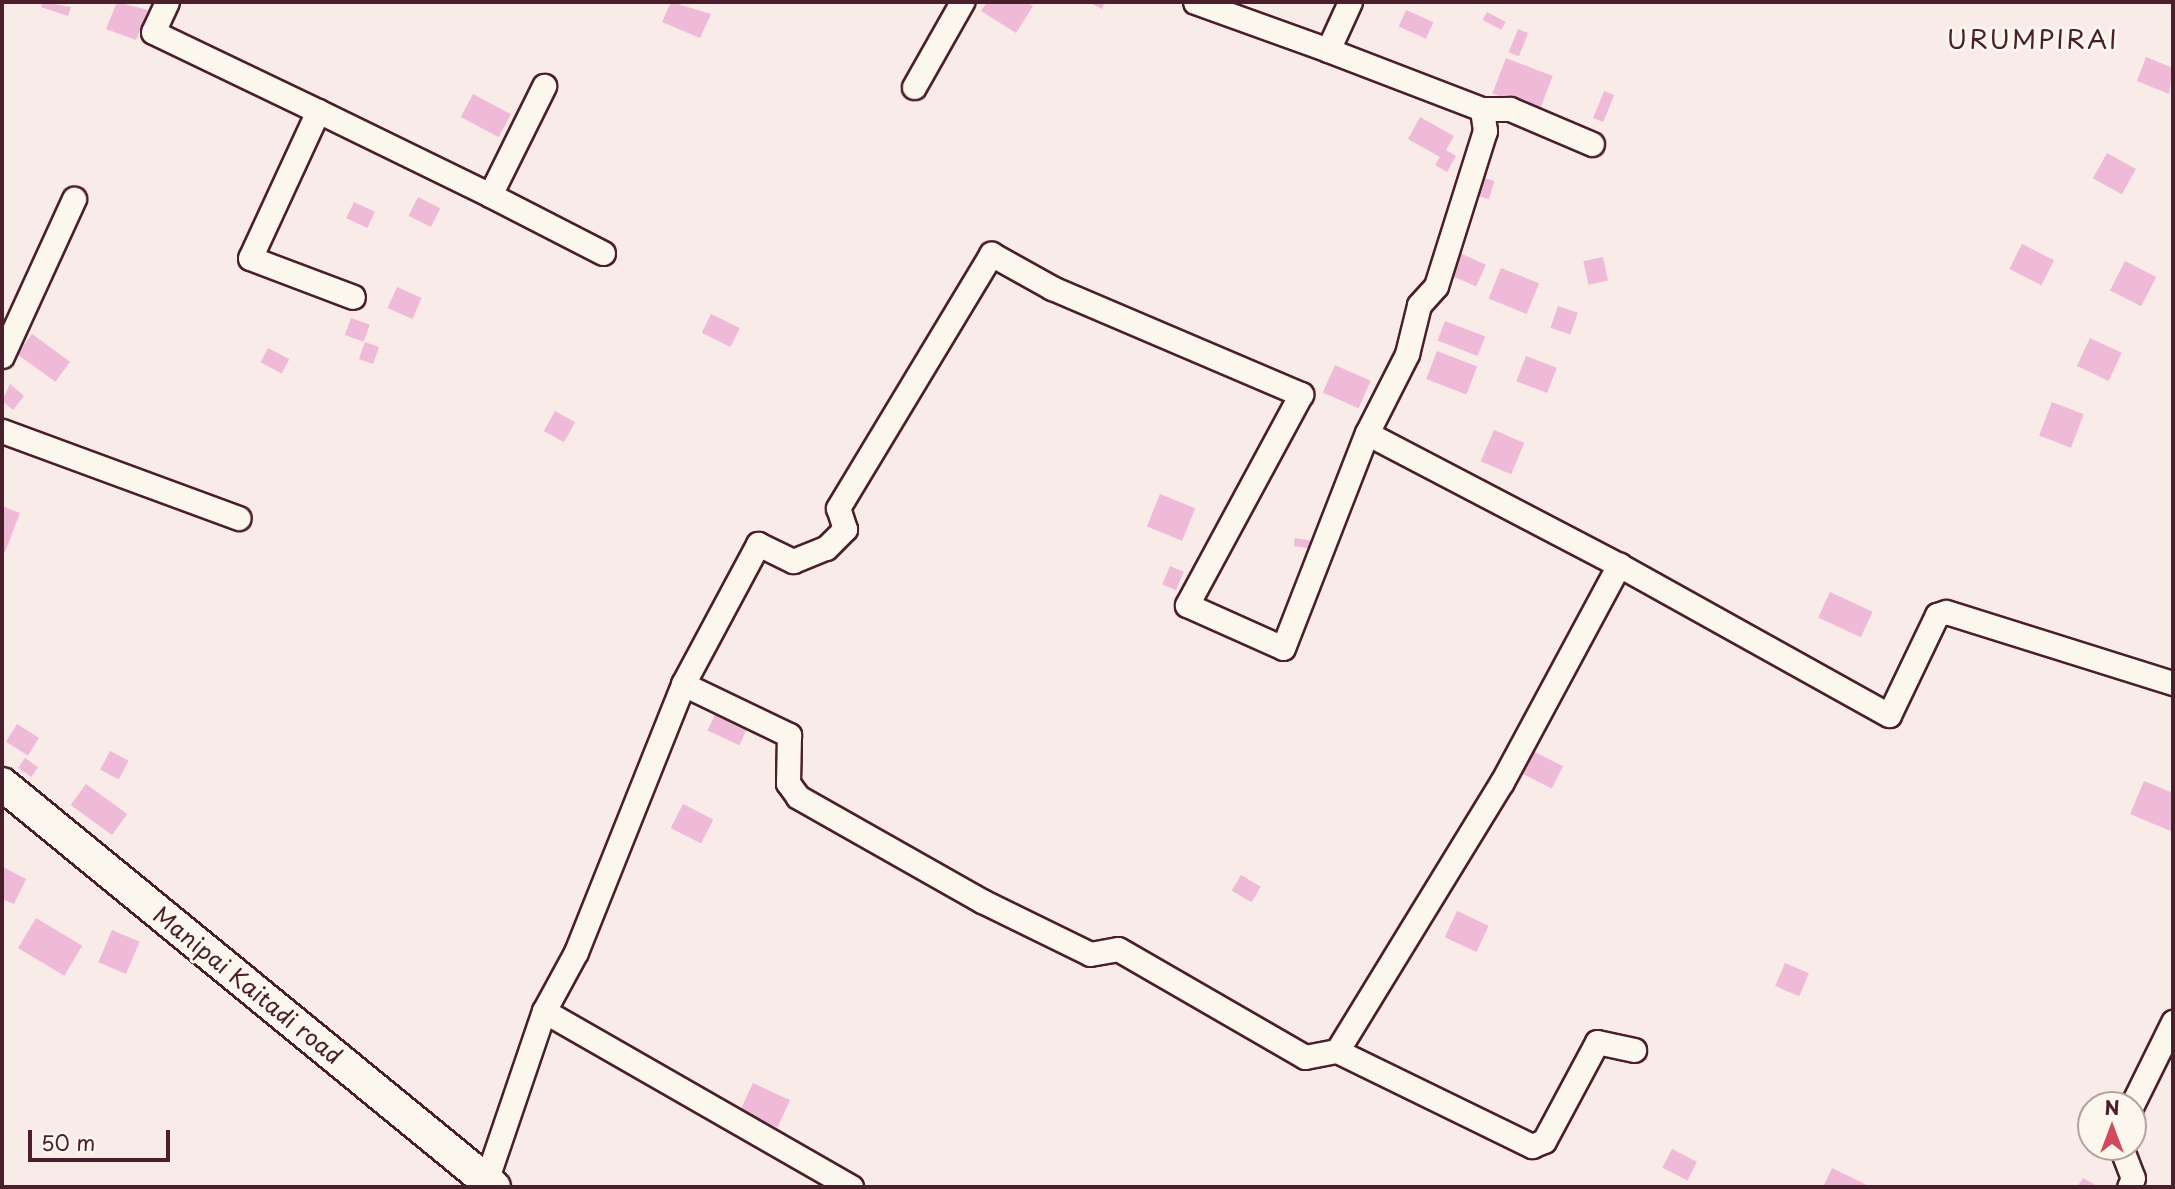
<!DOCTYPE html>
<style>
body{margin:0}
#map{position:relative;width:2175px;height:1189px;overflow:hidden;background:#f8ebe8;font-family:"Playpen Sans",sans-serif}
div>[style]{position:absolute}
.building>*{inset:0;background:#eebad7;transform-origin:0 0}
.roads{filter:drop-shadow(2px 0 #4a1f2b) drop-shadow(-2px 0 #4a1f2b) drop-shadow(0 2px #4a1f2b) drop-shadow(0 -2px #4a1f2b)}
.street>*{height:23px;margin:-11.5px;padding:0 11.5px;transform-origin:11.5px;border-radius:11.5px;background:#fbf7ec}
.secondary>*{height:32px;margin:-16px;padding:0 16px;transform-origin:16px;border-radius:16px;background:#fbf7ec}
span{translate:-50% -50%;white-space:nowrap;text-align:center;line-height:1.15;-webkit-text-stroke:6px #fbf7ec;paint-order:stroke}
.street-label{font-size:23px;color:#4a1f2b}
.quarter-label{font-size:26px;color:#4a1f2b;letter-spacing:2px}
.frame{position:absolute;inset:0;border:4px solid #4a1f2b;pointer-events:none}
.north{position:absolute;left:2077px;top:1091px;width:70px;height:70px;box-sizing:border-box;background:#fbf7ec;border:2px solid #b4a19f;border-radius:50%;rotate:0deg;font-size:19px;font-weight:700;line-height:28px;text-align:center;color:#4a1f2b}
.north::after{content:'';display:block;margin:auto;width:24px;height:32px;background:#d1495b;clip-path:polygon(50% 0,100% 100%,50% 72%,0 100%)}
.scale{position:absolute;left:28px;top:1130px;width:142px;height:32px;box-sizing:border-box;border:4px solid #4a1f2b;border-top:0;padding-left:9px;font-size:21px;line-height:24px;white-space:nowrap;color:#4a1f2b;-webkit-text-stroke:5px #fbf7ec;paint-order:stroke}
</style>
<div id="map">
<div class="building">
<div style="clip-path:polygon(42px 2px,71px 7px,68px 16px,41px 7px)"></div>
<div style="clip-path:polygon(117px 2px,148px 10px,136px 40px,106px 29px)"></div>
<div style="clip-path:polygon(671px 2px,711px 14px,700px 38px,662px 22px)"></div>
<div style="clip-path:polygon(987px 2px,1026px 2px,1033px 6px,1016px 33px,981px 11px)"></div>
<div style="clip-path:polygon(1088px 2px,1105px 2px,1102px 9px)"></div>
<div style="left:1406px;top:10px;width:30px;height:18px;rotate:24deg"></div>
<div style="left:1487px;top:12px;width:21px;height:9px;rotate:28deg"></div>
<div style="left:1518px;top:29px;width:11px;height:25px;rotate:22deg"></div>
<div style="clip-path:polygon(2146px 57px,2173px 68px,2169px 94px,2137px 81px)"></div>
<div style="left:1506px;top:58px;width:50px;height:38px;rotate:21deg"></div>
<div style="left:1604px;top:91px;width:11px;height:29px;rotate:22deg"></div>
<div style="left:473px;top:94px;width:43px;height:26px;rotate:28deg"></div>
<div style="clip-path:polygon(1420px 117px,1454px 136px,1446px 150px,1456px 156px,1447px 172px,1435px 165px,1440px 157px,1408px 139px)"></div>
<div style="left:2107px;top:153px;width:33px;height:29px;rotate:29deg"></div>
<div style="left:1481px;top:177px;width:14px;height:19px;rotate:17deg"></div>
<div style="left:418px;top:197px;width:25px;height:21px;rotate:27deg"></div>
<div style="left:354px;top:202px;width:23px;height:18px;rotate:25deg"></div>
<div style="left:2022px;top:244px;width:36px;height:28px;rotate:27deg"></div>
<div style="left:1453px;top:250px;width:36px;height:24px;rotate:24deg"></div>
<div style="left:1603px;top:257px;width:24px;height:20px;rotate:78deg"></div>
<div style="left:2125px;top:261px;width:35px;height:33px;rotate:27deg"></div>
<div style="left:1501px;top:268px;width:41px;height:33px;rotate:22deg"></div>
<div style="left:397px;top:287px;width:27px;height:23px;rotate:24deg"></div>
<div style="left:1558px;top:306px;width:21px;height:23px;rotate:19deg"></div>
<div style="left:711px;top:314px;width:32px;height:21px;rotate:26deg"></div>
<div style="left:351px;top:318px;width:20px;height:18px;rotate:20deg"></div>
<div style="left:1445px;top:321px;width:43px;height:21px;rotate:21deg"></div>
<div style="left:32px;top:334px;width:47px;height:25px;rotate:36deg"></div>
<div style="left:2090px;top:338px;width:35px;height:31px;rotate:25deg"></div>
<div style="left:365px;top:342px;width:15px;height:18px;rotate:20deg"></div>
<div style="left:268px;top:348px;width:24px;height:16px;rotate:28deg"></div>
<div style="left:1437px;top:351px;width:43px;height:30px;rotate:21deg"></div>
<div style="left:1526px;top:356px;width:33px;height:27px;rotate:21deg"></div>
<div style="left:1335px;top:365px;width:39px;height:30px;rotate:24deg"></div>
<div style="clip-path:polygon(10px 384px,24px 396px,13px 410px,2px 401px)"></div>
<div style="left:2052px;top:402px;width:34px;height:36px;rotate:21deg"></div>
<div style="left:555px;top:411px;width:23px;height:23px;rotate:29deg"></div>
<div style="left:1494px;top:430px;width:33px;height:34px;rotate:23deg"></div>
<div style="left:1160px;top:494px;width:38px;height:35px;rotate:22deg"></div>
<div style="clip-path:polygon(2px 506px,20px 513px,5px 552px,2px 551px)"></div>
<div style="left:1295px;top:538px;width:20px;height:8px;rotate:9deg"></div>
<div style="left:1170px;top:566px;width:15px;height:20px;rotate:23deg"></div>
<div style="left:1830px;top:592px;width:47px;height:28px;rotate:25deg"></div>
<div style="left:719px;top:706px;width:35px;height:27px;rotate:25deg"></div>
<div style="left:17px;top:724px;width:26px;height:21px;rotate:32deg"></div>
<div style="left:1531px;top:750px;width:36px;height:25px;rotate:27deg"></div>
<div style="left:110px;top:751px;width:21px;height:21px;rotate:28deg"></div>
<div style="left:25px;top:758px;width:16px;height:12px;rotate:35deg"></div>
<div style="clip-path:polygon(2144px 781px,2173px 793px,2173px 832px,2130px 814px)"></div>
<div style="left:86px;top:784px;width:51px;height:26px;rotate:36deg"></div>
<div style="left:683px;top:804px;width:34px;height:27px;rotate:27deg"></div>
<div style="clip-path:polygon(3px 867px,26px 879px,14px 904px,2px 899px)"></div>
<div style="left:1241px;top:875px;width:23px;height:18px;rotate:31deg"></div>
<div style="left:1457px;top:911px;width:35px;height:29px;rotate:25deg"></div>
<div style="left:36px;top:918px;width:54px;height:35px;rotate:31deg"></div>
<div style="left:112px;top:930px;width:30px;height:35px;rotate:23deg"></div>
<div style="left:1785px;top:963px;width:26px;height:25px;rotate:23deg"></div>
<div style="left:753px;top:1083px;width:41px;height:30px;rotate:25deg"></div>
<div style="left:1672px;top:1149px;width:28px;height:21px;rotate:27deg"></div>
<div style="clip-path:polygon(1832px 1168px,1871px 1187px,1823px 1187px)"></div>
<div style="clip-path:polygon(2083px 1178px,2099px 1187px,2077px 1187px)"></div>
</div>
<div class="roads">
<div class="street">
<div style="left:167px;top:2px;width:33px;rotate:115deg"></div>
<div style="left:153px;top:32px;width:183px;rotate:25.6deg"></div>
<div style="left:318px;top:111px;width:162px;rotate:114.8deg"></div>
<div style="left:250px;top:258px;width:110px;rotate:20.7deg"></div>
<div style="left:1195px;top:2px;width:141px;rotate:19.8deg"></div>
<div style="left:1328px;top:50px;width:53px;rotate:-65.4deg"></div>
<div style="left:1328px;top:50px;width:165px;rotate:21deg"></div>
<div style="left:1482px;top:109px;width:28px"></div>
<div style="left:1510px;top:109px;width:89px;rotate:23.1deg"></div>
<div style="left:914px;top:87px;width:98px;rotate:-60.5deg"></div>
<div style="left:318px;top:111px;width:191px;rotate:26deg"></div>
<div style="left:490px;top:195px;width:122px;rotate:-63.6deg"></div>
<div style="left:490px;top:195px;width:127px;rotate:27.2deg"></div>
<div style="left:2px;top:356px;width:173px;rotate:-65.4deg"></div>
<div style="left:2px;top:431px;width:252px;rotate:20.2deg"></div>
<div style="left:1619px;top:565px;width:309px;rotate:29.1deg"></div>
<div style="left:1889px;top:715px;width:111px;rotate:-64.4deg"></div>
<div style="left:1937px;top:615px;width:9px;rotate:-18deg"></div>
<div style="left:1946px;top:612px;width:238px;rotate:17.4deg"></div>
<div style="left:683px;top:684px;width:118px;rotate:25.7deg"></div>
<div style="left:789px;top:735px;width:48px;rotate:91.2deg"></div>
<div style="left:788px;top:783px;width:17px;rotate:54deg"></div>
<div style="left:798px;top:797px;width:211px;rotate:29.5deg"></div>
<div style="left:982px;top:901px;width:120px;rotate:26.1deg"></div>
<div style="left:1090px;top:954px;width:28px;rotate:-10deg"></div>
<div style="left:1118px;top:949px;width:216px;rotate:30deg"></div>
<div style="left:1305px;top:1057px;width:33px;rotate:-11deg"></div>
<div style="left:1337px;top:1051px;width:316px;rotate:-58.5deg"></div>
<div style="left:1502px;top:782px;width:247px;rotate:-61.7deg"></div>
<div style="left:1619px;top:565px;width:284px;rotate:-152.4deg"></div>
<div style="left:544px;top:1011px;width:67px;rotate:-61.5deg"></div>
<div style="left:576px;top:952px;width:289px;rotate:-68.2deg"></div>
<div style="left:683px;top:684px;width:159px;rotate:-61.8deg"></div>
<div style="left:758px;top:544px;width:39px;rotate:26deg"></div>
<div style="left:793px;top:561px;width:35px;rotate:-22deg"></div>
<div style="left:826px;top:548px;width:27px;rotate:-45deg"></div>
<div style="left:845px;top:529px;width:22px;rotate:-108deg"></div>
<div style="left:838px;top:508px;width:297px;rotate:-58.9deg"></div>
<div style="left:991px;top:254px;width:70px;rotate:29.1deg"></div>
<div style="left:1052px;top:288px;width:271px;rotate:23.1deg"></div>
<div style="left:1301px;top:394px;width:240px;rotate:118.4deg"></div>
<div style="left:1187px;top:605px;width:105px;rotate:24.1deg"></div>
<div style="left:1283px;top:648px;width:231px;rotate:-68.7deg"></div>
<div style="left:1367px;top:433px;width:89px;rotate:-63.1deg"></div>
<div style="left:1407px;top:354px;width:50px;rotate:-76.2deg"></div>
<div style="left:1419px;top:305px;width:25px;rotate:-48deg"></div>
<div style="left:1436px;top:286px;width:163px;rotate:-72.5deg"></div>
<div style="left:1485px;top:131px;width:22px;rotate:-98deg"></div>
<div style="left:1337px;top:1051px;width:217px;rotate:26deg"></div>
<div style="left:1532px;top:1146px;width:13px;rotate:-23deg"></div>
<div style="left:1544px;top:1141px;width:112px;rotate:-61.8deg"></div>
<div style="left:1597px;top:1042px;width:38px;rotate:12deg"></div>
<div style="left:2132px;top:1105px;width:93px;rotate:-63.7deg"></div>
<div style="left:2121px;top:1147px;width:33px;rotate:69deg"></div>
<div style="left:2133px;top:1178px;width:10px;rotate:114deg"></div>
<div style="left:486px;top:1181px;width:180px;rotate:-71.2deg"></div>
<div style="left:544px;top:1011px;width:354px;rotate:29.8deg"></div>
</div>
<div class="secondary">
<div style="left:2px;top:784px;width:636px;rotate:39.32deg"></div>
</div>
</div>
<div class="street-label">
<span style="left:248px;top:985px;rotate:39deg">Manipai Kaitadi road</span>
</div>
<div class="quarter-label">
<span style="left:2033px;top:39px">URUMPIRAI</span>
</div>
<div class="frame"></div>
<div class="north">N</div>
<div class="scale">50 m</div>
</div>
